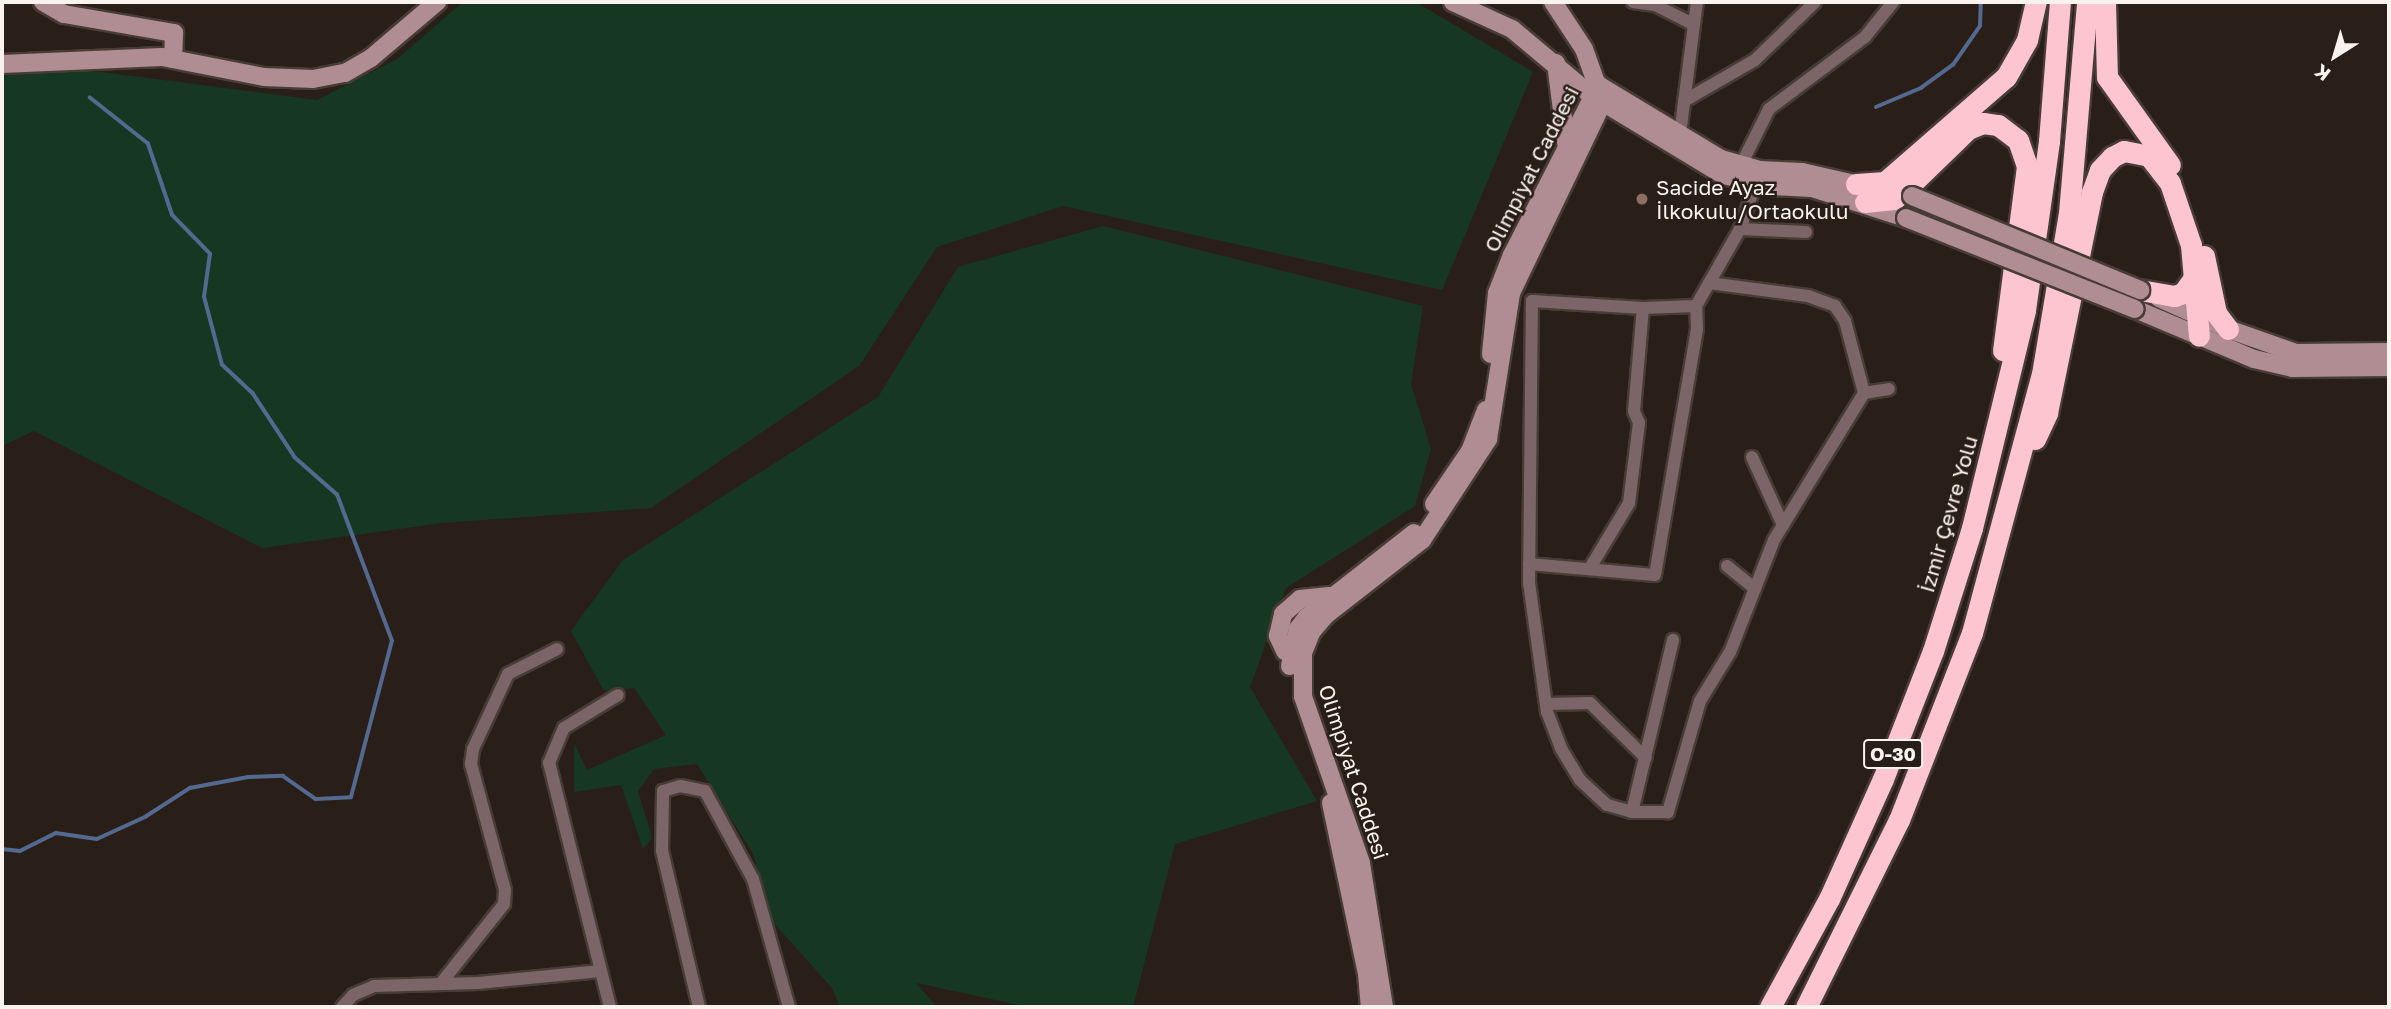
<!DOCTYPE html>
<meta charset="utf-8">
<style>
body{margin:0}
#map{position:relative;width:2391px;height:1009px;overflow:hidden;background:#2a1e18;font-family:"Golos Text",sans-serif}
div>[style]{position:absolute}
.green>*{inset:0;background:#163822}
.stream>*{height:3.5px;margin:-1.75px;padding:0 1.75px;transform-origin:1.75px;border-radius:1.75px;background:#53698f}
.roads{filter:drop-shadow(2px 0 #473c36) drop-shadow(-2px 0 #473c36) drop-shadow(0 2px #473c36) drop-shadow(0 -2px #473c36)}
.street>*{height:12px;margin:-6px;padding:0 6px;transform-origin:6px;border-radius:6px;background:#7c6569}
.secondary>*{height:18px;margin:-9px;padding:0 9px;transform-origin:9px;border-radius:9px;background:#b08c93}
.highway>*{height:21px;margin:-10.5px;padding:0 10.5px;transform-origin:10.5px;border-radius:10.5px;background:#fdc5d0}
.bridges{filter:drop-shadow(2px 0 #473c36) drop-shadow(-2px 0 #473c36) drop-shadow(0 2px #473c36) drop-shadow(0 -2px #473c36)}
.secondary-bridge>*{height:18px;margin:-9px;padding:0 9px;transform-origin:9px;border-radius:9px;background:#b08c93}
.dots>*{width:19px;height:19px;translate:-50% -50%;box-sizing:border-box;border:4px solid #2a1e18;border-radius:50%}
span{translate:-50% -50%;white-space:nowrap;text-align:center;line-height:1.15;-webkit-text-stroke:5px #2a1e18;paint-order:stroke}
.shield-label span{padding:2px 5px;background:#2a1e18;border:2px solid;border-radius:5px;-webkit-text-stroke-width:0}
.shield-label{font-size:19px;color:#faf2ed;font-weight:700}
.street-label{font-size:21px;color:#faf2ed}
.poi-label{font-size:21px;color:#faf2ed}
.left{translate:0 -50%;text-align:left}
.frame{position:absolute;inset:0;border:4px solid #faf2ed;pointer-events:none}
.north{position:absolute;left:2300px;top:21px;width:70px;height:70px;-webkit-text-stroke:5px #2a1e18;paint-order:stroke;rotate:217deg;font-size:19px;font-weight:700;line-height:28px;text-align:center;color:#faf2ed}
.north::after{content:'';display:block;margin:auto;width:24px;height:32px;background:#faf2ed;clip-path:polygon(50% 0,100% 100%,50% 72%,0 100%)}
</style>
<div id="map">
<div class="green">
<div style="clip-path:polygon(463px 2px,1416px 2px,1533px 72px,1442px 290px,1063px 206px,937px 247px,859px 366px,651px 508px,442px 523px,262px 548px,34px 431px,2px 446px,2px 72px,78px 69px,317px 100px,397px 59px)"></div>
<div style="clip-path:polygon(1103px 226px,1423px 306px,1411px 384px,1431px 449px,1415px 506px,1286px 588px,1250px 687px,1317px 801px,1175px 844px,1133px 1007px,1028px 1007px,916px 983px,937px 1007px,840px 1007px,832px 988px,772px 921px,753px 854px,697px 764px,654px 769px,638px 791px,652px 838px,643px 849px,621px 785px,574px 792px,574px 743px,587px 770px,666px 735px,634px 688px,604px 691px,571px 631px,623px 560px,878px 397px,958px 267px)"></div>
</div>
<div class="stream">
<div style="left:1876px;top:107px;width:49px;rotate:-22.9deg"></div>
<div style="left:1921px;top:88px;width:39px;rotate:-36deg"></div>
<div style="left:1953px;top:65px;width:47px;rotate:-55.3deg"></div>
<div style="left:1980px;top:26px;width:24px;rotate:-88deg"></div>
<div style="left:2px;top:849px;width:18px;rotate:6deg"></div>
<div style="left:20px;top:851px;width:40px;rotate:-26.6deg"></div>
<div style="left:56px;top:833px;width:41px;rotate:8.3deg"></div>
<div style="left:97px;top:839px;width:53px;rotate:-24.6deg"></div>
<div style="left:145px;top:817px;width:54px;rotate:-32.8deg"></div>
<div style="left:190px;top:788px;width:59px;rotate:-10.7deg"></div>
<div style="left:248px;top:777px;width:35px;rotate:-2deg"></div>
<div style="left:283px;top:776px;width:40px;rotate:34.9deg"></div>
<div style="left:316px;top:799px;width:35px;rotate:-3deg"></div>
<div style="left:351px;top:797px;width:161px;rotate:-75.3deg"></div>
<div style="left:392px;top:641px;width:156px;rotate:-110.6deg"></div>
<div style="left:337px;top:495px;width:56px;rotate:-138.6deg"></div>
<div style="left:295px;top:458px;width:77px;rotate:-123.3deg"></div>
<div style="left:253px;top:394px;width:42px;rotate:-136.9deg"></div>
<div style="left:222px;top:365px;width:70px;rotate:-104.8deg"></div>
<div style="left:204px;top:297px;width:43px;rotate:-82.1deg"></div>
<div style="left:210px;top:254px;width:54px;rotate:-134.3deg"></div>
<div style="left:172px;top:215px;width:75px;rotate:-108.7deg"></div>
<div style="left:148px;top:144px;width:74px;rotate:-141.6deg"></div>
</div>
<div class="roads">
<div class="street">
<div style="left:1633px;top:2px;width:22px;rotate:8deg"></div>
<div style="left:1655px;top:5px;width:42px;rotate:26.6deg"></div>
<div style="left:1684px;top:101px;width:82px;rotate:-30deg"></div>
<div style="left:1755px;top:60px;width:83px;rotate:-44deg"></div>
<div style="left:1680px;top:134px;width:133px;rotate:-82.7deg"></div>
<div style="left:1741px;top:165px;width:63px;rotate:-63.4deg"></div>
<div style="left:1769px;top:109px;width:120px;rotate:-36.9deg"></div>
<div style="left:1865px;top:37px;width:45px;rotate:-51.3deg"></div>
<div style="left:1740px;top:229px;width:49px;rotate:-70.8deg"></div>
<div style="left:1709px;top:283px;width:100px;rotate:7.5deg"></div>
<div style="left:1808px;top:296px;width:29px;rotate:20deg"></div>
<div style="left:1835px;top:306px;width:18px;rotate:56deg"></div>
<div style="left:1845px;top:321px;width:74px;rotate:75.2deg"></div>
<div style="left:1864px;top:393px;width:172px;rotate:121.5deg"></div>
<div style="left:1774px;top:540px;width:120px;rotate:111.4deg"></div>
<div style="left:1730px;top:652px;width:57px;rotate:121.5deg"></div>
<div style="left:1700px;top:701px;width:116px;rotate:106.1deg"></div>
<div style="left:1668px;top:812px;width:36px;rotate:180deg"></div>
<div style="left:1632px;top:812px;width:26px;rotate:-164deg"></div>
<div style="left:1607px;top:805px;width:37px;rotate:-137deg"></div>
<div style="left:1580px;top:780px;width:37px;rotate:-121deg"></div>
<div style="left:1561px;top:748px;width:39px;rotate:-111deg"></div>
<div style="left:1547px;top:712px;width:130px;rotate:-97.9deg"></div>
<div style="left:1529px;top:583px;width:282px;rotate:-89.4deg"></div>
<div style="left:1532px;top:301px;width:111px;rotate:3.6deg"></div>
<div style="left:1643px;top:308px;width:53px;rotate:-2.2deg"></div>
<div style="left:1696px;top:306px;width:89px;rotate:-60.3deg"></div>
<div style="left:1740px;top:229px;width:66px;rotate:2.6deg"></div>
<div style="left:1864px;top:393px;width:25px;rotate:-9deg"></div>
<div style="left:1752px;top:457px;width:75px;rotate:65.5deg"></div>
<div style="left:1529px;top:564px;width:126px;rotate:5deg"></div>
<div style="left:1655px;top:575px;width:250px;rotate:-80.3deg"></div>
<div style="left:1697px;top:329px;width:23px;rotate:-92deg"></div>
<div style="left:1727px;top:566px;width:36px;rotate:39deg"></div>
<div style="left:1590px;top:568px;width:76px;rotate:-59deg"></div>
<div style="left:1629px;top:503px;width:81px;rotate:-82.9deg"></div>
<div style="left:1639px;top:423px;width:13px;rotate:-113deg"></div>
<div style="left:1634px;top:411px;width:103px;rotate:-85deg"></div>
<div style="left:1546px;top:704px;width:44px;rotate:-1.3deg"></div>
<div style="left:1590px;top:703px;width:78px;rotate:44.5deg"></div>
<div style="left:1632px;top:812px;width:177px;rotate:-76.6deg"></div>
<div style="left:442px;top:982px;width:100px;rotate:-51.5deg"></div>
<div style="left:504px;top:904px;width:14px;rotate:-86deg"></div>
<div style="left:505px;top:890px;width:131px;rotate:-105.1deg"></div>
<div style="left:471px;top:764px;width:15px;rotate:-82deg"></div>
<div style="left:473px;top:749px;width:83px;rotate:-65deg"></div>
<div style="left:508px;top:674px;width:55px;rotate:-27deg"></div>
<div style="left:342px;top:1007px;width:16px;rotate:-47deg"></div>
<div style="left:353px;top:995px;width:23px;rotate:-23deg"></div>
<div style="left:374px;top:986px;width:104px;rotate:-1.7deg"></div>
<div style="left:478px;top:983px;width:123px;rotate:-5.6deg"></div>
<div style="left:610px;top:1007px;width:252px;rotate:-104deg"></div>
<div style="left:549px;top:763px;width:38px;rotate:-67deg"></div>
<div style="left:564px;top:728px;width:63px;rotate:-31.4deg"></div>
<div style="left:699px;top:1007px;width:161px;rotate:-103.3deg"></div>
<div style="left:662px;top:850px;width:59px;rotate:-89deg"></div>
<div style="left:663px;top:791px;width:18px;rotate:-16deg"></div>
<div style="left:680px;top:786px;width:25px;rotate:11deg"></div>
<div style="left:705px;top:791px;width:100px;rotate:61.4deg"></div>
<div style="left:753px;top:879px;width:133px;rotate:74.3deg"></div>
</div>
<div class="secondary">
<div style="left:43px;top:2px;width:24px;rotate:30deg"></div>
<div style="left:64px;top:14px;width:112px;rotate:9.8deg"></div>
<div style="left:174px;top:33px;width:26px;rotate:92deg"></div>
<div style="left:1453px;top:2px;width:65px;rotate:24.6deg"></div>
<div style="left:1512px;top:29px;width:103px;rotate:39.9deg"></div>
<div style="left:1591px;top:95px;width:154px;rotate:31.2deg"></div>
<div style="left:1723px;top:175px;width:50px;rotate:12.7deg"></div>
<div style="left:1772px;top:186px;width:40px;rotate:2.9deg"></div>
<div style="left:1812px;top:188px;width:99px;rotate:17.7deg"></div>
<div style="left:1556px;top:63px;width:80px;rotate:82.8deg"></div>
<div style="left:2px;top:64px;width:160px;rotate:-2.5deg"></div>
<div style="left:162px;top:57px;width:104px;rotate:11.1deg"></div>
<div style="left:264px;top:77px;width:49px;rotate:2.3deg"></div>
<div style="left:313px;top:79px;width:33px;rotate:-11deg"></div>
<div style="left:345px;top:73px;width:30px;rotate:-30deg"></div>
<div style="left:371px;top:58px;width:87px;rotate:-40.3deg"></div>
<div style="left:1595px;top:83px;width:147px;rotate:31.1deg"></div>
<div style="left:1721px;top:159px;width:41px;rotate:15.8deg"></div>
<div style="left:1760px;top:170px;width:42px;rotate:2.7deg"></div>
<div style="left:1802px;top:172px;width:68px;rotate:12.8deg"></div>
<div style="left:2159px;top:298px;width:76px;rotate:24.2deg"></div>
<div style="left:2228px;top:329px;width:72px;rotate:19.4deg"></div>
<div style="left:2296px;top:353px;width:93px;rotate:-0.6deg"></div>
<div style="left:2135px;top:309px;width:129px;rotate:22.8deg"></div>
<div style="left:2254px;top:359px;width:40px;rotate:13deg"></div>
<div style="left:2293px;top:368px;width:96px;rotate:-0.6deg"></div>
<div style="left:1491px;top:354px;width:61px;rotate:-84.4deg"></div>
<div style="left:1497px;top:293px;width:41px;rotate:-68.5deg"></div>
<div style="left:1512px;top:255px;width:191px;rotate:-62.9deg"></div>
<div style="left:1434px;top:504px;width:64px;rotate:-55.8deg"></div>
<div style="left:1470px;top:451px;width:44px;rotate:-68.7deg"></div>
<div style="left:1297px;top:649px;width:12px;rotate:171deg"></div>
<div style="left:1285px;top:651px;width:17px;rotate:-115deg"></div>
<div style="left:1278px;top:636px;width:23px;rotate:-77deg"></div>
<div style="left:1283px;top:614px;width:23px;rotate:-41deg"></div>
<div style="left:1300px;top:599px;width:29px;rotate:-6deg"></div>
<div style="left:1290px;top:666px;width:38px;rotate:-78deg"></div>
<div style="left:1298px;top:629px;width:15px;rotate:-53deg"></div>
<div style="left:1307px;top:617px;width:136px;rotate:-38.1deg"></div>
<div style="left:1331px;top:803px;width:175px;rotate:78.1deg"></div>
<div style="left:1367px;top:974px;width:33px;rotate:85deg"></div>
<div style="left:1384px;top:1007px;width:146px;rotate:-99.1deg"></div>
<div style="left:1361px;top:863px;width:177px;rotate:-109.2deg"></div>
<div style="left:1303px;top:696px;width:43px;rotate:-90deg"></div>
<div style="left:1303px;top:653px;width:24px;rotate:-68deg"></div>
<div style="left:1312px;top:631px;width:23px;rotate:-49deg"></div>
<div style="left:1327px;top:614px;width:120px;rotate:-37.9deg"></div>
<div style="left:1422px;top:540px;width:121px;rotate:-56.8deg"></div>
<div style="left:1488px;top:439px;width:148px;rotate:-81deg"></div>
<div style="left:1511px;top:293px;width:212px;rotate:-64.3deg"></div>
<div style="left:1603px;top:102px;width:56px;rotate:-109.7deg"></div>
<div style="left:1584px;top:49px;width:56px;rotate:-123.4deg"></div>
</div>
<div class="highway">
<div style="left:2105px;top:2px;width:75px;rotate:88.5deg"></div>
<div style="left:2107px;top:77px;width:108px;rotate:54.4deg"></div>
<div style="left:1856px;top:184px;width:29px;rotate:-4deg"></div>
<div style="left:1885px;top:182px;width:160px;rotate:-41deg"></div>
<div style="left:2006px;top:77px;width:43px;rotate:-60.4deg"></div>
<div style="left:2027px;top:40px;width:39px;rotate:-77deg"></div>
<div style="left:1865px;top:202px;width:29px;rotate:-6deg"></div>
<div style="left:1894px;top:199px;width:10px;rotate:-37deg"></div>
<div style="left:1902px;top:193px;width:92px;rotate:-44.1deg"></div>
<div style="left:1968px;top:129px;width:16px;rotate:-22deg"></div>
<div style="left:1983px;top:123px;width:15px;rotate:8deg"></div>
<div style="left:1998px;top:125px;width:25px;rotate:37deg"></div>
<div style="left:2018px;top:140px;width:28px;rotate:71deg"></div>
<div style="left:2027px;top:166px;width:186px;rotate:97.4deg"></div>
<div style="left:2204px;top:256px;width:58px;rotate:78.1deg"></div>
<div style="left:2216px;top:313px;width:20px;rotate:53deg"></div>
<div style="left:2140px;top:290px;width:35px;rotate:10deg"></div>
<div style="left:2174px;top:296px;width:9px;rotate:-18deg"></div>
<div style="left:2183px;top:293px;width:17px;rotate:-54deg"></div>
<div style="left:2035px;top:439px;width:29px;rotate:-65deg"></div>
<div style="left:2047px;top:413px;width:226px;rotate:-78.5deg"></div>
<div style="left:2092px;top:192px;width:23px;rotate:-70deg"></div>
<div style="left:2100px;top:170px;width:18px;rotate:-47deg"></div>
<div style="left:2112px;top:157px;width:13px;rotate:-27deg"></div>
<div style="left:2124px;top:151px;width:25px;rotate:11deg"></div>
<div style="left:2149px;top:156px;width:34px;rotate:52deg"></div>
<div style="left:2170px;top:183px;width:65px;rotate:71.3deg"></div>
<div style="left:2191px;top:245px;width:91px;rotate:85deg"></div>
<div style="left:1770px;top:1007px;width:123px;rotate:-61.4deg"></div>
<div style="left:1829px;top:899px;width:132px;rotate:-65.8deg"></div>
<div style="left:1883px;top:779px;width:137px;rotate:-68.7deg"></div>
<div style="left:1933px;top:651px;width:129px;rotate:-72.4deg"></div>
<div style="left:1972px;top:528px;width:224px;rotate:-76.3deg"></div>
<div style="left:2025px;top:310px;width:171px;rotate:-81.9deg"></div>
<div style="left:2049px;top:141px;width:139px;rotate:-85.5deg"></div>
<div style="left:1806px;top:1007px;width:209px;rotate:-63.6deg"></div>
<div style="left:1899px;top:820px;width:201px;rotate:-68.7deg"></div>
<div style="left:1972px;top:633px;width:268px;rotate:-74.9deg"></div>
<div style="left:2042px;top:374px;width:163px;rotate:-80.5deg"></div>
<div style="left:2069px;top:213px;width:212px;rotate:-85.1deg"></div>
</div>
</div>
<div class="bridges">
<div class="secondary-bridge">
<div style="left:1912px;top:196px;width:247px;rotate:22.4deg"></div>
<div style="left:1906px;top:218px;width:246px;rotate:21.7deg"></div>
</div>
</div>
<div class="dots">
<div style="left:1642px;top:199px;background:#8d6e63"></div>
</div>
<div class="shield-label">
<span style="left:1893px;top:754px">O-30</span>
</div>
<div class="street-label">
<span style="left:1531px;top:169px;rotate:-63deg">Olimpiyat Caddesi</span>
<span style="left:1948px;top:514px;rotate:-74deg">İzmir Çevre Yolu</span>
<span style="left:1354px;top:772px;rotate:72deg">Olimpiyat Caddesi</span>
</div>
<div class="poi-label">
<span class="left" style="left:1656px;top:199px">Sacide Ayaz<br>İlkokulu/Ortaokulu</span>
</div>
<div class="frame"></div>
<div class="north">K</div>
</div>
